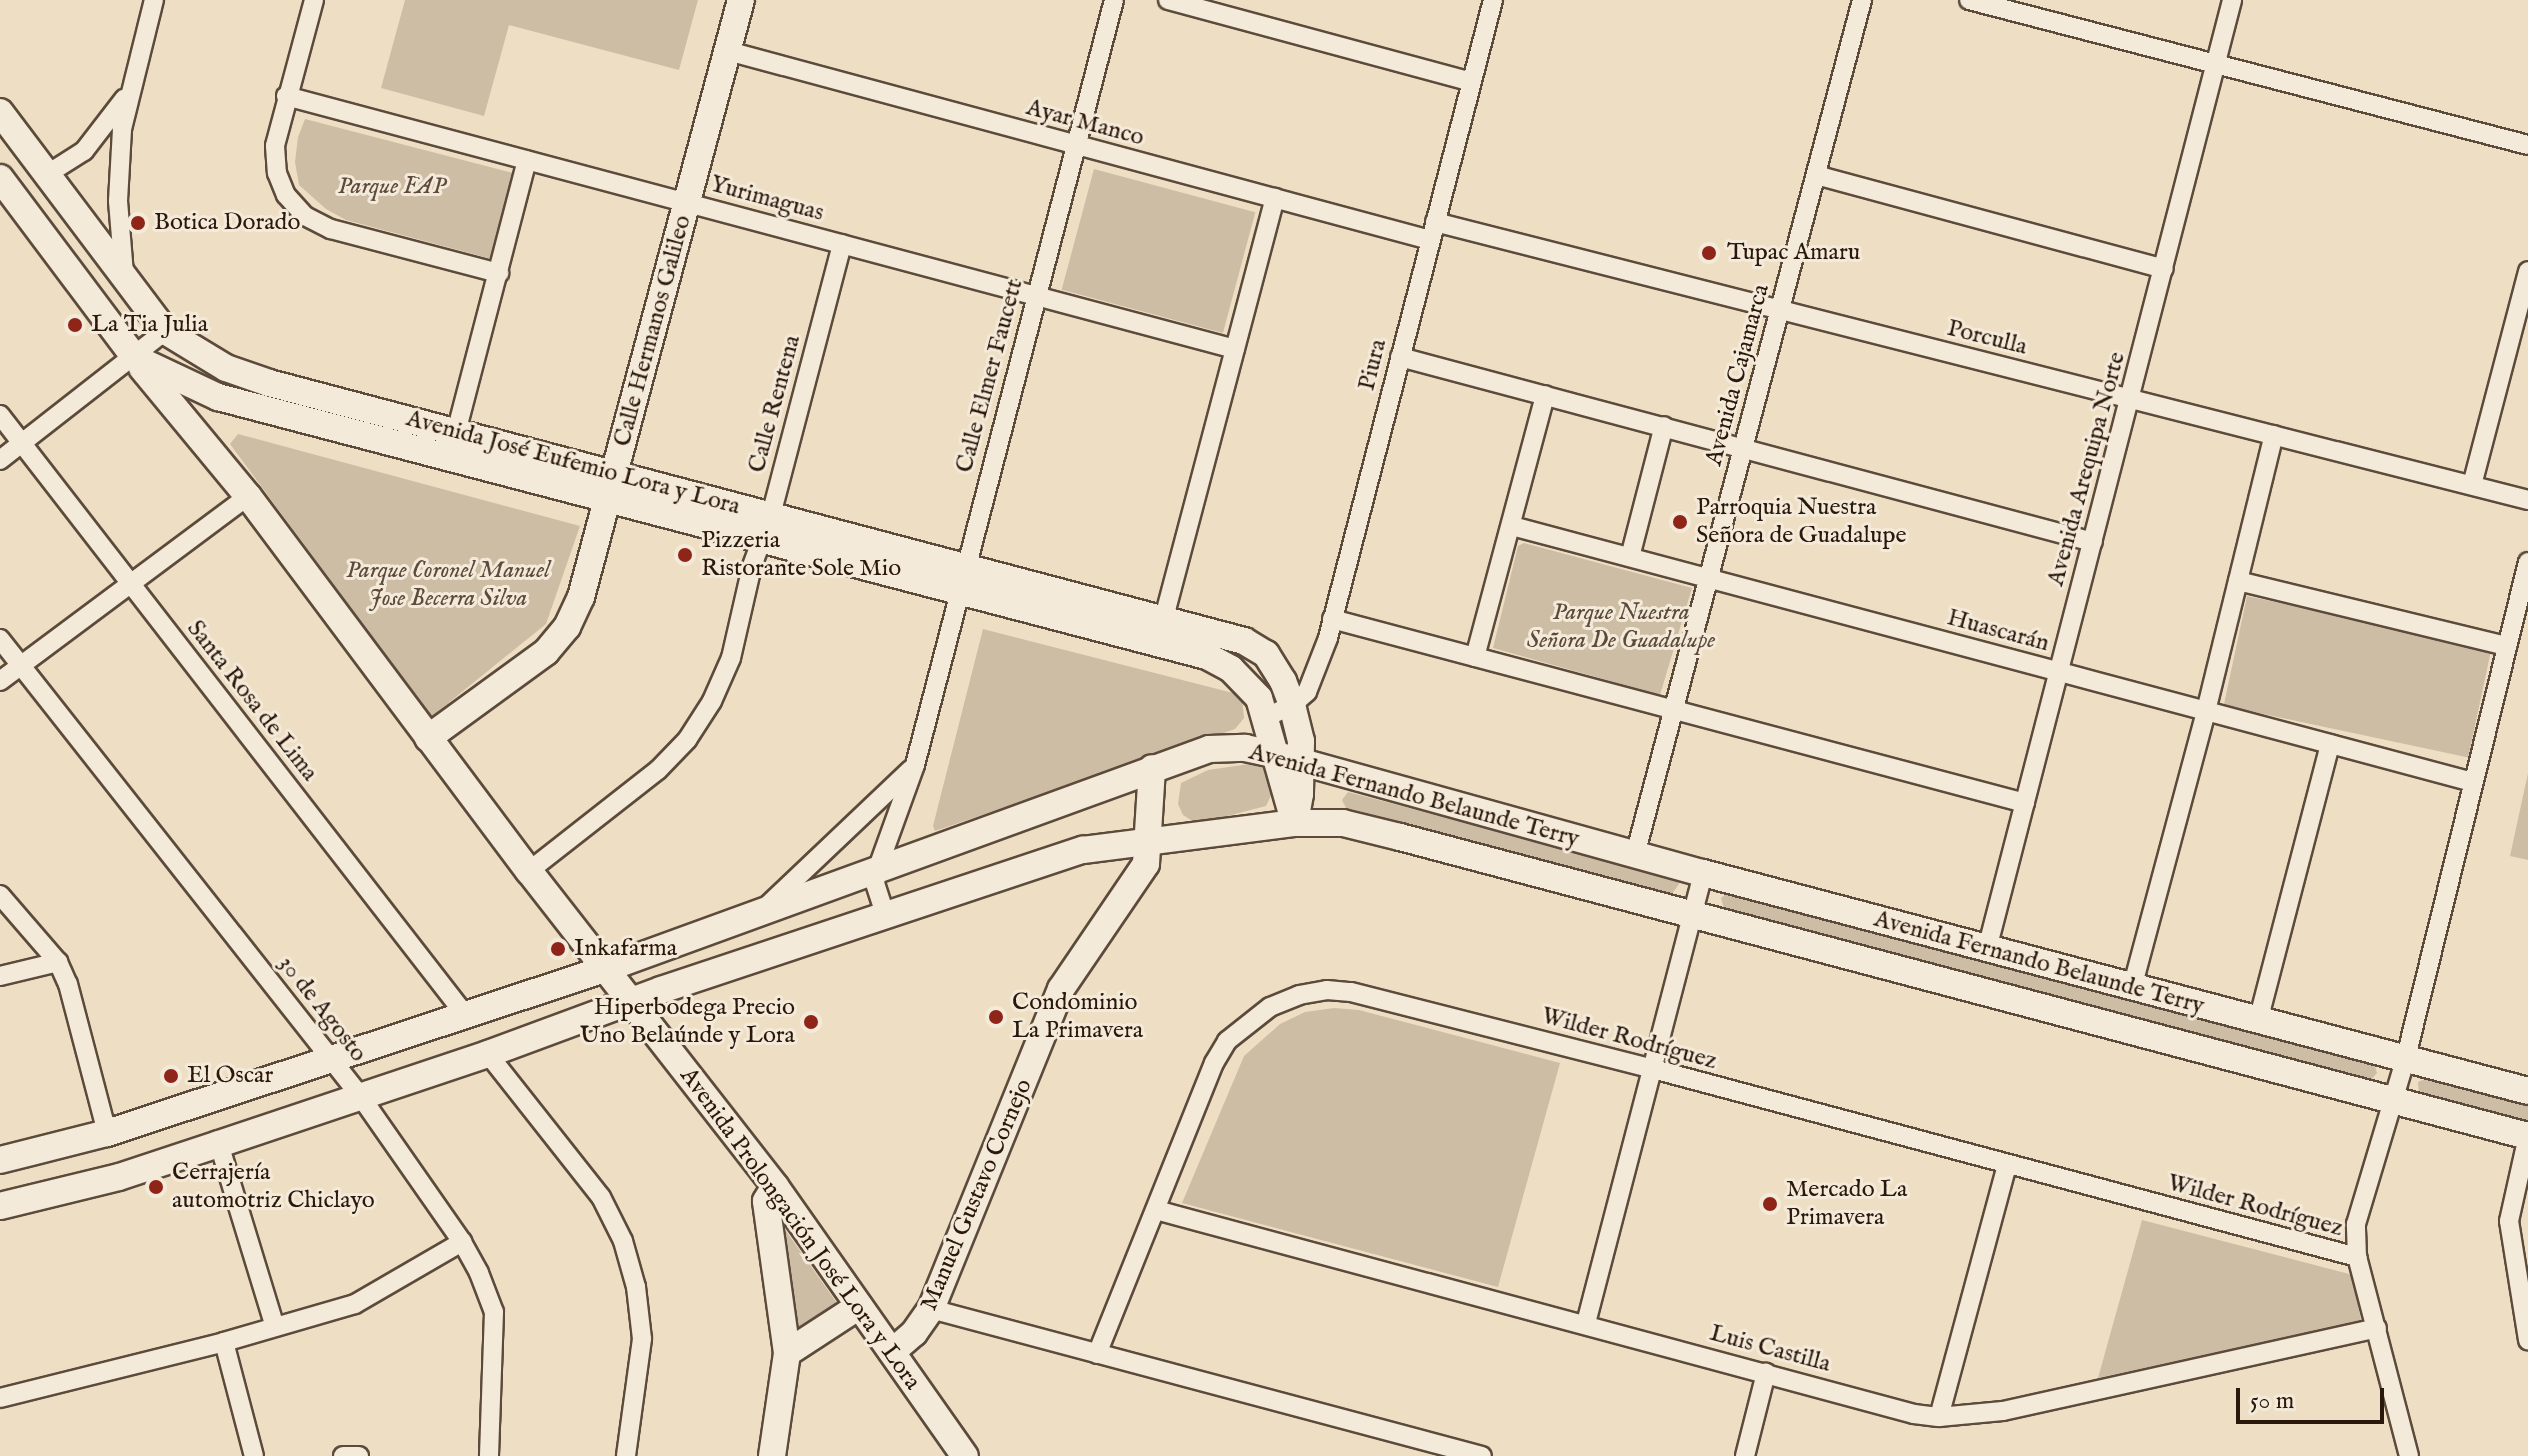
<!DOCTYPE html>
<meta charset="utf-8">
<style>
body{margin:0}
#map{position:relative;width:2528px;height:1456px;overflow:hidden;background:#eedfc4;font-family:"IM FELL English",serif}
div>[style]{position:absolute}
.green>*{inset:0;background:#cdbda5;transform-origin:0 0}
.roads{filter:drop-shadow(2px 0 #5c4a3b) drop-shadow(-2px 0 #5c4a3b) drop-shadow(0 2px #5c4a3b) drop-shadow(0 -2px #5c4a3b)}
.street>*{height:18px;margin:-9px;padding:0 9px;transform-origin:9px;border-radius:9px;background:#f4ead9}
.secondary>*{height:26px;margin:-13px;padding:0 13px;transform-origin:13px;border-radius:13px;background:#f4ead9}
.dots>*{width:22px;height:22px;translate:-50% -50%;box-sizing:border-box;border:4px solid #f4ead9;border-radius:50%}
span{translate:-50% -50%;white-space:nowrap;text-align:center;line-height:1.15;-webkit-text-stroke:6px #f4ead9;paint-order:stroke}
.street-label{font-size:24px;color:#2b180d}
.park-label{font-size:24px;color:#5c4a3b;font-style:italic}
.poi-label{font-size:24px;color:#2b180d}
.left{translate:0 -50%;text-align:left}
.right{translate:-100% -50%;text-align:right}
.scale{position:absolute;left:2236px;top:1388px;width:148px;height:36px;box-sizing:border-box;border:4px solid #2b180d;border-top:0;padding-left:10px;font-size:24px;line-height:28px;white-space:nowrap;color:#2b180d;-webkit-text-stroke:6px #f4ead9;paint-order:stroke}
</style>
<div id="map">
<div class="green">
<div style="clip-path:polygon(405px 0,698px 0,679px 70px,509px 25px,484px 116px,381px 88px)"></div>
<div style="clip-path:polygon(305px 119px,513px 173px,492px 259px,346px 220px,326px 209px,299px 185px,295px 162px,298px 137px)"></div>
<div style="left:1094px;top:169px;width:167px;height:125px;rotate:15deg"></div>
<div style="clip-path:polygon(238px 434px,580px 526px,546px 624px,431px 717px,230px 444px)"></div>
<div style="clip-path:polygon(1524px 543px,1692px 588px,1660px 695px,1493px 648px,1518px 546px)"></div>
<div style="left:2247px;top:596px;width:250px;height:112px;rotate:12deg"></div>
<div style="clip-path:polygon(983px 629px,1237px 694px,1242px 699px,1244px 718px,1235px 729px,935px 831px,933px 826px)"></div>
<div style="clip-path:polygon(1249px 764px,1264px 768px,1271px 776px,1274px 789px,1266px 806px,1208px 821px,1194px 822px,1183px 815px,1178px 804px,1181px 783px,1208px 770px)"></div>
<div style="clip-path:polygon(2528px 773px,2528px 860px,2510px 856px)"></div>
<div style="clip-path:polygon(1348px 792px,1678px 878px,1679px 884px,1672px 894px,1346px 808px,1342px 800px)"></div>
<div style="clip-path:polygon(1727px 893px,2374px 1064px,2377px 1073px,2370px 1081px,1724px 909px,1721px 898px)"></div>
<div style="clip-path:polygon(1334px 1008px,1359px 1010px,1560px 1063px,1498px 1287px,1182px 1203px,1244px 1056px,1280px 1024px,1305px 1012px)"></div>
<div style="clip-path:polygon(2425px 1079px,2528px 1104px,2528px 1123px,2419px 1096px,2418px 1082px)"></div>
<div style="clip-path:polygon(2142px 1220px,2353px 1275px,2361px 1321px,2098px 1378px)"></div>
<div style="clip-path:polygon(786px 1231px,839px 1306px,795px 1334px,781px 1233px)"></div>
</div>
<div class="roads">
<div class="street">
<div style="left:314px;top:0;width:151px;rotate:105deg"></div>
<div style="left:275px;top:146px;width:27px;rotate:86deg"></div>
<div style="left:277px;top:173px;width:24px;rotate:68deg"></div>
<div style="left:286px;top:195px;width:28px;rotate:48deg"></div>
<div style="left:305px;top:216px;width:29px;rotate:27deg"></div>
<div style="left:331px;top:229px;width:174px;rotate:14.7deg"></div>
<div style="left:1168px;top:0;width:314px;rotate:15.1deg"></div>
<div style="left:1969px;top:0;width:577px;rotate:14.54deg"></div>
<div style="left:728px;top:51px;width:727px;rotate:15.07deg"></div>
<div style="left:286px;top:96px;width:982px;rotate:14.93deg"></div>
<div style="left:46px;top:175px;width:45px;rotate:-32.3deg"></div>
<div style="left:84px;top:151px;width:66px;rotate:-52.4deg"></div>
<div style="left:1816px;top:175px;width:360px;rotate:15.1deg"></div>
<div style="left:1435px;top:222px;width:1128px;rotate:14.27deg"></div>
<div style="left:124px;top:274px;width:73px;rotate:-94.7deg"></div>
<div style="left:118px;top:201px;width:72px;rotate:-86.8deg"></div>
<div style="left:122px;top:129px;width:133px;rotate:-76.1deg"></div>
<div style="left:1400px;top:357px;width:717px;rotate:14.95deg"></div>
<div style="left:0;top:415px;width:760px;rotate:52.21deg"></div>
<div style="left:453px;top:444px;width:293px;rotate:-75.4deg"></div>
<div style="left:0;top:460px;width:209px;rotate:-38deg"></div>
<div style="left:2472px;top:485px;width:221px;rotate:-75.3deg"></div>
<div style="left:1512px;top:526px;width:995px;rotate:14.92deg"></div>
<div style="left:1630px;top:557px;width:135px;rotate:-75.5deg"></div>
<div style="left:2238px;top:581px;width:277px;rotate:13.6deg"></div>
<div style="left:1332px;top:619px;width:717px;rotate:14.87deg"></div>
<div style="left:1161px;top:629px;width:446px;rotate:-75.2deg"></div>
<div style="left:0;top:639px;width:583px;rotate:51.75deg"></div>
<div style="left:361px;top:1097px;width:177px;rotate:55.1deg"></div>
<div style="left:462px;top:1242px;width:35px;rotate:61deg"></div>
<div style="left:479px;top:1273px;width:42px;rotate:69deg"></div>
<div style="left:494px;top:1312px;width:144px;rotate:92deg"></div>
<div style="left:1475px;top:657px;width:271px;rotate:-75deg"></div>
<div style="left:0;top:681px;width:309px;rotate:-36.7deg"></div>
<div style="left:1265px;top:718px;width:30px;rotate:-26deg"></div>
<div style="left:1292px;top:705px;width:20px;rotate:-41deg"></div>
<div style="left:1307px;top:692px;width:58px;rotate:-68.7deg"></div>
<div style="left:1328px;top:638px;width:659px;rotate:-75.5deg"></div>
<div style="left:1635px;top:855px;width:885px;rotate:-75.13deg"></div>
<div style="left:529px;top:871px;width:164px;rotate:-38.1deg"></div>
<div style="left:658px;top:770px;width:42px;rotate:-46deg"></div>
<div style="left:687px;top:740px;width:46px;rotate:-57.3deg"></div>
<div style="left:712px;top:701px;width:47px;rotate:-66.2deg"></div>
<div style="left:731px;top:658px;width:94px;rotate:-77.1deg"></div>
<div style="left:752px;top:566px;width:54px;rotate:-69.6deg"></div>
<div style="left:771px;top:515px;width:280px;rotate:-75.3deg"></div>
<div style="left:0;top:895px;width:89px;rotate:49.1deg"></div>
<div style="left:58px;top:962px;width:24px;rotate:66deg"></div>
<div style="left:68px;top:984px;width:154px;rotate:75.3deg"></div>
<div style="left:769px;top:904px;width:195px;rotate:-43.5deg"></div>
<div style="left:885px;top:914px;width:33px;rotate:-108deg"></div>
<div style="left:875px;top:883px;width:13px;rotate:-81deg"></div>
<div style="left:877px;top:870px;width:112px;rotate:-70.1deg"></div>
<div style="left:915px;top:765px;width:790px;rotate:-75.42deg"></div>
<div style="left:1987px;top:949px;width:980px;rotate:-75.52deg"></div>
<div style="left:0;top:976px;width:60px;rotate:-13.6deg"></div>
<div style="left:2132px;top:988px;width:287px;rotate:-75deg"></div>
<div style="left:2206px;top:711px;width:284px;rotate:-76.2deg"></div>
<div style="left:2258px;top:1021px;width:286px;rotate:-75.4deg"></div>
<div style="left:488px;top:1054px;width:182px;rotate:51.7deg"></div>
<div style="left:601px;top:1197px;width:49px;rotate:63.4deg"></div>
<div style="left:623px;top:1241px;width:48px;rotate:74.2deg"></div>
<div style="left:636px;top:1287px;width:52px;rotate:83.4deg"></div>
<div style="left:642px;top:1339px;width:118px;rotate:97.8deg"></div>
<div style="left:2528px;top:1136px;width:87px;rotate:102.6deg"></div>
<div style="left:2509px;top:1221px;width:121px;rotate:80.9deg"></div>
<div style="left:219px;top:1144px;width:191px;rotate:73deg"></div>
<div style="left:1156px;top:1210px;width:785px;rotate:15.06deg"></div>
<div style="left:1914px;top:1414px;width:25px;rotate:7deg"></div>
<div style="left:1939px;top:1417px;width:64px;rotate:-5.4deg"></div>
<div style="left:2003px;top:1411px;width:383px;rotate:-12.5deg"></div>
<div style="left:931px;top:1309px;width:570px;rotate:14.94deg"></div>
<div style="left:1586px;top:1323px;width:465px;rotate:-75.4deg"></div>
<div style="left:224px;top:1342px;width:118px;rotate:75.3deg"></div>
<div style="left:1097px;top:1354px;width:314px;rotate:-68.1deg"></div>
<div style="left:1214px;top:1063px;width:26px;rotate:-59deg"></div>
<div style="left:1227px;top:1041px;width:55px;rotate:-38.3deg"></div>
<div style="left:1270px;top:1007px;width:31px;rotate:-22deg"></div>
<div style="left:1299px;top:995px;width:28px;rotate:-10deg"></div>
<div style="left:1327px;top:990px;width:24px;rotate:5deg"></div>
<div style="left:1351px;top:992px;width:312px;rotate:14.3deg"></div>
<div style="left:1653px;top:1069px;width:729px;rotate:14.95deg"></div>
<div style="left:0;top:1398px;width:231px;rotate:-14deg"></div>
<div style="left:224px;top:1342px;width:136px;rotate:-16.2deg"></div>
<div style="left:355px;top:1304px;width:124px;rotate:-30.1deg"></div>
<div style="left:1939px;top:1417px;width:261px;rotate:-74.9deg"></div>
<div style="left:343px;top:1456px;width:16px"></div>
<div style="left:1745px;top:1456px;width:86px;rotate:-75.8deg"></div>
<div style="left:2409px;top:1456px;width:206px;rotate:-104.6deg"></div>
<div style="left:2357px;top:1257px;width:33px;rotate:-92deg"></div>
<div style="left:2356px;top:1224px;width:170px;rotate:-73.3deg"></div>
<div style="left:2405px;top:1061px;width:514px;rotate:-76.15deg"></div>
</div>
<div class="secondary">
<div style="left:0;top:112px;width:274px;rotate:53deg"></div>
<div style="left:165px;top:331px;width:71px;rotate:31.2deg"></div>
<div style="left:226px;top:368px;width:46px;rotate:19.2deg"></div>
<div style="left:269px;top:383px;width:1009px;rotate:14.82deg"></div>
<div style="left:1244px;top:641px;width:26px;rotate:31deg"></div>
<div style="left:1266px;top:654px;width:32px;rotate:58deg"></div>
<div style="left:1283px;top:681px;width:26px;rotate:69deg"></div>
<div style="left:1292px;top:705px;width:37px;rotate:76deg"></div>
<div style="left:1301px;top:741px;width:53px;rotate:91.1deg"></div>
<div style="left:1300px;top:794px;width:29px;rotate:100deg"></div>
<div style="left:0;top:178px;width:225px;rotate:53.1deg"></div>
<div style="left:135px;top:358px;width:92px;rotate:25.2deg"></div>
<div style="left:218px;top:397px;width:1022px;rotate:14.68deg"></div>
<div style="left:1207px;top:656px;width:27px;rotate:28deg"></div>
<div style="left:1231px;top:669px;width:40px;rotate:46deg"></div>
<div style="left:1259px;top:698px;width:121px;rotate:74.1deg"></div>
<div style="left:142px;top:368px;width:166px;rotate:50.4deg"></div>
<div style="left:248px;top:496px;width:469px;rotate:53.2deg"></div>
<div style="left:529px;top:871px;width:400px;rotate:52deg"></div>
<div style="left:775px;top:1186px;width:330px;rotate:54.9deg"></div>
<div style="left:428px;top:738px;width:146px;rotate:-36.1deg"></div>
<div style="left:546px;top:652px;width:33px;rotate:-50deg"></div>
<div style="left:567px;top:627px;width:33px;rotate:-65deg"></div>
<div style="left:581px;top:597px;width:618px;rotate:-75deg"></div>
<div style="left:0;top:1160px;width:110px;rotate:-14.2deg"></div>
<div style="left:107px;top:1133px;width:524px;rotate:-18.23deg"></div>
<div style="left:605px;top:969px;width:643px;rotate:-20.01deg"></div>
<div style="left:1209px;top:749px;width:36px;rotate:-2deg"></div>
<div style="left:1245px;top:748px;width:29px;rotate:12deg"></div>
<div style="left:1273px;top:754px;width:446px;rotate:15.5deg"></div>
<div style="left:1703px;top:873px;width:853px;rotate:14.8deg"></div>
<div style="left:0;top:1206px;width:122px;rotate:-13.7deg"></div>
<div style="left:119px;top:1177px;width:105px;rotate:-18.3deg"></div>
<div style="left:219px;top:1144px;width:284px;rotate:-18.5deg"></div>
<div style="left:488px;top:1054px;width:184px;rotate:-20.3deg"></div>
<div style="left:661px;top:990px;width:445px;rotate:-18.4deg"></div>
<div style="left:1083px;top:850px;width:214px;rotate:-7.3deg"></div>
<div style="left:1295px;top:823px;width:48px"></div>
<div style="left:1343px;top:823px;width:59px;rotate:13.8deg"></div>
<div style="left:1400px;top:837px;width:1167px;rotate:14.85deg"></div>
<div style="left:892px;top:1352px;width:29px;rotate:-41deg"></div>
<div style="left:914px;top:1333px;width:29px;rotate:-55deg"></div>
<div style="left:931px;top:1309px;width:345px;rotate:-67.9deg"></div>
<div style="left:1061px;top:989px;width:151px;rotate:-55.8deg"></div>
<div style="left:1146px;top:864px;width:96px;rotate:-86.4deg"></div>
<div style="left:787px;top:1353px;width:86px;rotate:-33.1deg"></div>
<div style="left:772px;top:1456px;width:104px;rotate:-81.7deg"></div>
<div style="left:787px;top:1353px;width:153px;rotate:-97.9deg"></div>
<div style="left:766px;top:1201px;width:17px;rotate:-59deg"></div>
</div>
</div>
<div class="dots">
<div style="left:138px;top:223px;background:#8f2418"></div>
<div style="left:1709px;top:253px;background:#8f2418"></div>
<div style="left:75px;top:325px;background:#8f2418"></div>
<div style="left:1680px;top:522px;background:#8f2418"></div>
<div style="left:685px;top:555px;background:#8f2418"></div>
<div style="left:558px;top:949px;background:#8f2418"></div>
<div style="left:996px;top:1017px;background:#8f2418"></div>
<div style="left:811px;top:1022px;background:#8f2418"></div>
<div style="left:171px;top:1076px;background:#8f2418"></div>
<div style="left:156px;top:1187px;background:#8f2418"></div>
<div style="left:1770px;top:1204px;background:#8f2418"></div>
</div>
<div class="street-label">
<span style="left:1085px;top:123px;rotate:15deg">Ayar Manco</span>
<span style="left:767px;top:199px;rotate:15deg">Yurimaguas</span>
<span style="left:653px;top:331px;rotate:-75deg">Calle Hermanos Galileo</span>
<span style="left:1987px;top:338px;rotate:14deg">Porculla</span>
<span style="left:1373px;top:365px;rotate:-76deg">Piura</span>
<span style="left:1738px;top:375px;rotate:-75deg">Avenida Cajamarca</span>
<span style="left:990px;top:376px;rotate:-75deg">Calle Elmer Faucett</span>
<span style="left:775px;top:404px;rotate:-75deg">Calle Rentena</span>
<span style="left:573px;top:463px;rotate:15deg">Avenida José Eufemio Lora y Lora</span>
<span style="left:2087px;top:469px;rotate:-75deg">Avenida Arequipa Norte</span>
<span style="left:1998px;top:631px;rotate:15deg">Huascarán</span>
<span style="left:252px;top:701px;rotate:52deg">Santa Rosa de Lima</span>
<span style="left:1414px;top:796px;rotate:15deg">Avenida Fernando Belaunde Terry</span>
<span style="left:2039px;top:963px;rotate:15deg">Avenida Fernando Belaunde Terry</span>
<span style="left:322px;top:1009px;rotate:52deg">30 de Agosto</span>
<span style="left:1629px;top:1039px;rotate:15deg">Wilder Rodríguez</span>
<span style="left:977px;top:1195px;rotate:-67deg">Manuel Gustavo Cornejo</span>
<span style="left:2255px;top:1206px;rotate:15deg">Wilder Rodríguez</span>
<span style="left:800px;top:1229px;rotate:54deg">Avenida Prolongación José Lora y Lora</span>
<span style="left:1770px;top:1349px;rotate:15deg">Luis Castilla</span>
</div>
<div class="park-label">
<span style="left:392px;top:187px">Parque FAP</span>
<span style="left:448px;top:585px">Parque Coronel Manuel<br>Jose Becerra Silva</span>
<span style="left:1621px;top:627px">Parque Nuestra<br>Señora De Guadalupe</span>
</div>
<div class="poi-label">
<span class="left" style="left:154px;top:223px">Botica Dorado</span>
<span class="left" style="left:1727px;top:253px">Tupac Amaru</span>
<span class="left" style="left:91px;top:325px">La Tia Julia</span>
<span class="left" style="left:1696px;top:522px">Parroquia Nuestra<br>Señora de Guadalupe</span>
<span class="left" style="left:701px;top:555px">Pizzeria<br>Ristorante Sole Mio</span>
<span class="left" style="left:574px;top:949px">Inkafarma</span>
<span class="left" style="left:1012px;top:1017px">Condominio<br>La Primavera</span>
<span class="right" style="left:795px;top:1022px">Hiperbodega Precio<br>Uno Belaúnde y Lora</span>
<span class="left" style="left:187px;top:1076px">El Oscar</span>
<span class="left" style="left:172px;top:1187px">Cerrajería<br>automotriz Chiclayo</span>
<span class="left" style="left:1786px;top:1204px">Mercado La<br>Primavera</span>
</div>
<div class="scale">50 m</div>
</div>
